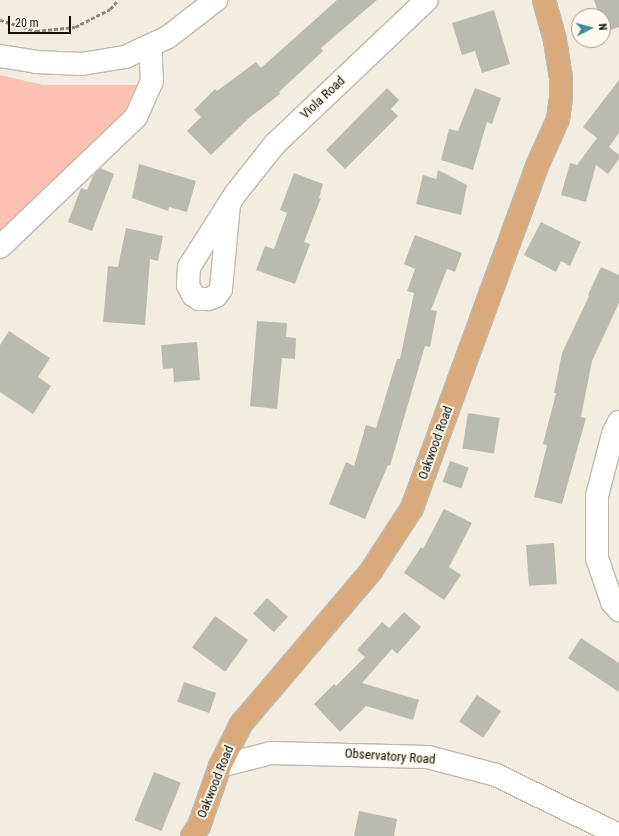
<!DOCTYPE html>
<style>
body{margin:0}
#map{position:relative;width:619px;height:836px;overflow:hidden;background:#f2ece1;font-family:"Roboto Condensed",sans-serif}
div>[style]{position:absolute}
.green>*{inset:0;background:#fdc1b2}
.building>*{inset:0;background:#babbb0;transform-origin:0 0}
.path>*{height:2.5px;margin-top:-1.25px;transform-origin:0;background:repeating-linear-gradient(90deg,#8b877f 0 4px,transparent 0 6px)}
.roads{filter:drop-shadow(1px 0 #bfbaaf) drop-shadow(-1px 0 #bfbaaf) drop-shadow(0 1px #bfbaaf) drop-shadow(0 -1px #bfbaaf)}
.minor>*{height:22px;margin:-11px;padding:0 11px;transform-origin:11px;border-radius:11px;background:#fff}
.major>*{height:22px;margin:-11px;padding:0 11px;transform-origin:11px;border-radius:11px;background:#d9aa7c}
span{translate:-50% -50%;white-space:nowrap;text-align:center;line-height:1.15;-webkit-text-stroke:4px #fffaef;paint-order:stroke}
.street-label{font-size:13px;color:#100f0b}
.north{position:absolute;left:571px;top:8px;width:40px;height:40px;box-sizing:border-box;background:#fffaef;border:1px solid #9f9c94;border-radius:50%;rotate:84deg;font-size:11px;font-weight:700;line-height:16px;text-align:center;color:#100f0b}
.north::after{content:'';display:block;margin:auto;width:14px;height:18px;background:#468b98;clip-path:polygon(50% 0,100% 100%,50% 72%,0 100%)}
.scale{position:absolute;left:8px;top:16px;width:63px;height:18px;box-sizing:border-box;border:2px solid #100f0b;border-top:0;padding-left:5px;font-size:12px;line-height:14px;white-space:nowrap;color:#100f0b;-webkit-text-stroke:3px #fffaef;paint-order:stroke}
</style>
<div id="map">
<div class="green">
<div style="clip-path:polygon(0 75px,43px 85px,140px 85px,120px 121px,0 235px)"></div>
</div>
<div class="building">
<div style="clip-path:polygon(337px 0,377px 0,321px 48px,323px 51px,279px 92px,280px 94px,249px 118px,211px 155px,187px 131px,201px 117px,194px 110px,215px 89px,217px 91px,256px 62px,261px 68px)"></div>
<div style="clip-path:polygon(594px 0,619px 0,619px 27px,605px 32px,603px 16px,599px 16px)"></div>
<div style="clip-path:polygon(494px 10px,510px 64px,482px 73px,475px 51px,462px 55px,452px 23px)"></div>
<div style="clip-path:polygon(619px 80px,619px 133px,609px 147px,604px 143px,619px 155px,619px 159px,608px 174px,596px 165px,586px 202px,561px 195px,570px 163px,577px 165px,597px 138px,583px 127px)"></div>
<div style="clip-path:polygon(387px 88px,399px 100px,391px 109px,398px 116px,345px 169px,326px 150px)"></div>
<div style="clip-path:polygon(475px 88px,501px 98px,492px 124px,487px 122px,473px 170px,441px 160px,449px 129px,458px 131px)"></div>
<div style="clip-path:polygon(139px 164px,196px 181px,187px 212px,169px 207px,168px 211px,132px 198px)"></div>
<div style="clip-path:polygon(100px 168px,114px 174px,92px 231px,68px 222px,81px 188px,87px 190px,93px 176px)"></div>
<div style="clip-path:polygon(438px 170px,467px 185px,461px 215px,416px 204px,423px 175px,436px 179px)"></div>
<div style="clip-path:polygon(294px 173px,323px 184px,319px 198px,321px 198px,304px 242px,310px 244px,295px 284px,256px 270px,265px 246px,274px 249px,287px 213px,280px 210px)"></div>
<div style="clip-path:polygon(541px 222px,581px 242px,570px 266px,561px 261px,556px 272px,524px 255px)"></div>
<div style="clip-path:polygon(126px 228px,163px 236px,158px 261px,150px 259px,145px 325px,103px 322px,108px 266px,118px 267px)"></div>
<div style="clip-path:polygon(415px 235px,462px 253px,455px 272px,447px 269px,431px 310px,437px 311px,430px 347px,425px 346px,390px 466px,388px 465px,365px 519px,329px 504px,346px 462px,354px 466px,366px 425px,376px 428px,397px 359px,400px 359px,414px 293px,407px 291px,415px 269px,404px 264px)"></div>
<div style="clip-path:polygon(601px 267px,619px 275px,619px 303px,592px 361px,581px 417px,586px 418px,562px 504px,534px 497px,547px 445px,543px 444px,556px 393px,554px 393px,562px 353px,589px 296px,588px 295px)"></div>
<div style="clip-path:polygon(257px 321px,287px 323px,286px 337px,296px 338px,295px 359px,282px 358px,277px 409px,250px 406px)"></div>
<div style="clip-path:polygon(9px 331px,50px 358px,38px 377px,51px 386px,33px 414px,0 392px,0 345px)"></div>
<div style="clip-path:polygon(197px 342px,200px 380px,174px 382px,173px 368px,163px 369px,161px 345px)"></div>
<div style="left:468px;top:413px;width:32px;height:36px;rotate:9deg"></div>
<div style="left:450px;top:461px;width:20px;height:22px;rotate:20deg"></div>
<div style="clip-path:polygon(444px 509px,472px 523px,449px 567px,461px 575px,444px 600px,404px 573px,421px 547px,423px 549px)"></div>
<div style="left:554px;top:543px;width:41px;height:28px;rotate:86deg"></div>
<div style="left:267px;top:598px;width:28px;height:21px;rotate:42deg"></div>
<div style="clip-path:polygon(404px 612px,421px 627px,397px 654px,392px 649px,362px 683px,419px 700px,413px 720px,366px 706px,340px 732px,314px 704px,334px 684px,336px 686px,365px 657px,357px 650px,382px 622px,389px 628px)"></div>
<div style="left:215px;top:616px;width:41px;height:39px;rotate:36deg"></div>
<div style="clip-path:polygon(581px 638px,619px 663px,619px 692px,568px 658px)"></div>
<div style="left:184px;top:682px;width:34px;height:21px;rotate:19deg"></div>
<div style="left:477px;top:695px;width:29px;height:32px;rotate:34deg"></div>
<div style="left:154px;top:772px;width:29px;height:52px;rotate:22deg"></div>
<div style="clip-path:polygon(359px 811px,397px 819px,394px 836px,354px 836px)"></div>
</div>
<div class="path">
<div style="left:0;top:20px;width:38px;rotate:17deg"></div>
<div style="left:36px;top:31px;width:39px;rotate:-6deg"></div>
<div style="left:75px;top:27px;width:39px;rotate:-27deg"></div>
<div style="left:110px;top:9px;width:12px;rotate:-48deg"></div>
</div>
<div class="roads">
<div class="minor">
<div style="left:0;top:56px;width:36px;rotate:9deg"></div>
<div style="left:36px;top:62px;width:46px;rotate:2.5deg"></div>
<div style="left:82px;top:64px;width:44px;rotate:-9.2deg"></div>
<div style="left:125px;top:57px;width:47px;rotate:-24.9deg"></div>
<div style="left:168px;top:37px;width:61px;rotate:-37.6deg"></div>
<div style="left:229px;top:204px;width:85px;rotate:95.4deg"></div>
<div style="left:221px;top:289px;width:9px;rotate:126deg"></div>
<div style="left:216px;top:296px;width:9px;rotate:159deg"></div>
<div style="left:208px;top:299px;width:9px;rotate:180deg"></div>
<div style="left:199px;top:299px;width:7px;rotate:-146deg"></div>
<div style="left:193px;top:295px;width:11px;rotate:-117deg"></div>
<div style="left:188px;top:285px;width:18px;rotate:-87deg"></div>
<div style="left:189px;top:267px;width:75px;rotate:-57.6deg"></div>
<div style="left:229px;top:204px;width:13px;rotate:-58deg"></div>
<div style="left:236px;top:193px;width:63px;rotate:-51.5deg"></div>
<div style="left:275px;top:144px;width:209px;rotate:-43.5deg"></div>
<div style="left:0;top:247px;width:188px;rotate:-43.7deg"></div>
<div style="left:136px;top:117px;width:39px;rotate:-66deg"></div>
<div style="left:152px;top:81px;width:35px;rotate:-93deg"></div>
<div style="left:619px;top:422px;width:13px;rotate:117deg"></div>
<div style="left:613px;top:434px;width:64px;rotate:104.5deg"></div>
<div style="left:597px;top:496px;width:62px;rotate:90deg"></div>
<div style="left:597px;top:558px;width:46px;rotate:71.2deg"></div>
<div style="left:612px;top:602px;width:11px;rotate:49deg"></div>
<div style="left:220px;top:766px;width:53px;rotate:-14.3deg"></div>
<div style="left:271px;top:753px;width:157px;rotate:1.5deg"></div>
<div style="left:428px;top:757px;width:70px;rotate:14.8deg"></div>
<div style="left:496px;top:775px;width:137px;rotate:26deg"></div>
</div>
<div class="major">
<div style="left:192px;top:836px;width:12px;rotate:-55deg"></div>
<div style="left:199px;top:826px;width:64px;rotate:-70.7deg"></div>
<div style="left:220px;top:766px;width:47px;rotate:-63.4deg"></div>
<div style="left:241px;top:724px;width:201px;rotate:-49.6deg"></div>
<div style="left:371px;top:571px;width:75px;rotate:-56.9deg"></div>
<div style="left:412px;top:508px;width:364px;rotate:-69.9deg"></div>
<div style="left:537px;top:166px;width:51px;rotate:-65.9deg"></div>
<div style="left:558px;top:119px;width:21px;rotate:-82deg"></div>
<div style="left:561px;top:98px;width:20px;rotate:-90deg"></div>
<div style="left:561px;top:78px;width:38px;rotate:-99deg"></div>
<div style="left:555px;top:40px;width:41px;rotate:-105.4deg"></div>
</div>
</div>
<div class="street-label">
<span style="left:323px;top:98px;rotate:-43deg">Viola Road</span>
<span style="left:436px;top:443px;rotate:-70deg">Oakwood Road</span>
<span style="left:390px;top:757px;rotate:4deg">Observatory Road</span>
<span style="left:216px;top:782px;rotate:-68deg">Oakwood Road</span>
</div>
<div class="north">N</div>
<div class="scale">20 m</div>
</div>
